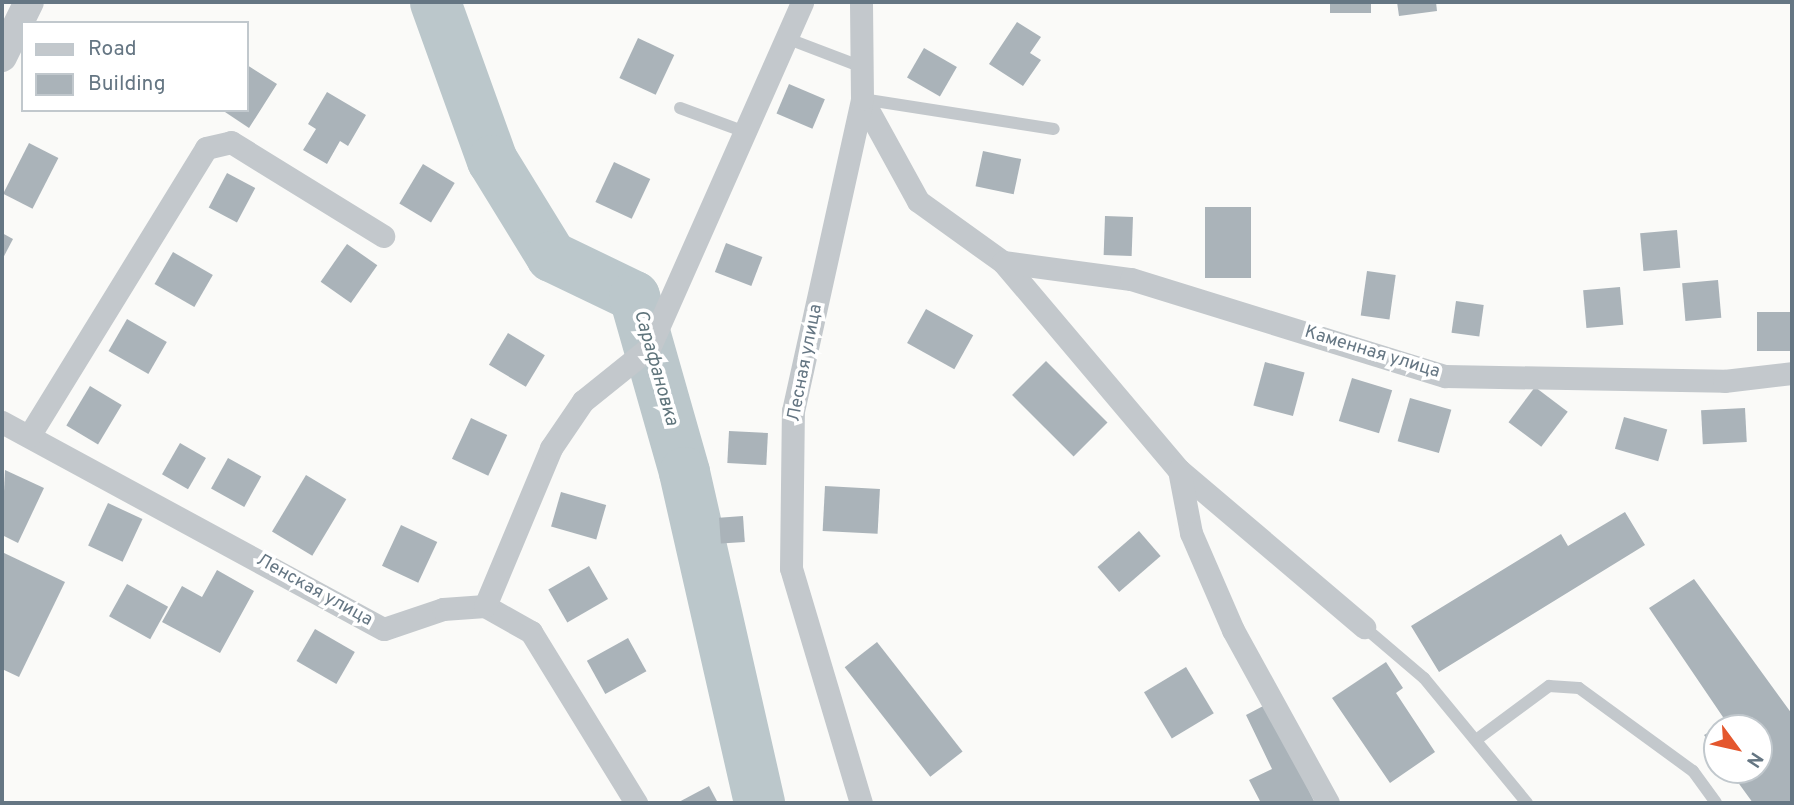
<!DOCTYPE html>
<meta charset="utf-8">
<style>
body{margin:0}
#map{position:relative;width:1794px;height:805px;overflow:hidden;background:#fafaf8;font-family:Overpass,sans-serif}
div>[style]{position:absolute}
.river>*{height:51px;margin:-25.5px;padding:0 25.5px;transform-origin:25.5px;border-radius:25.5px;background:#bbc7cb}
.building>*{inset:0;background:#aab3b9;transform-origin:0 0}
.service>*{height:12px;margin:-6px;padding:0 6px;transform-origin:6px;border-radius:6px;background:#c3c8cc}
.minor>*{height:23px;margin:-11.5px;padding:0 11.5px;transform-origin:11.5px;border-radius:11.5px;background:#c3c8cc}
.tertiary>*{height:30px;margin:-15px;padding:0 15px;transform-origin:15px;border-radius:15px;background:#c3c8cc}
span{translate:-50% -50%;white-space:nowrap;text-align:center;line-height:1.15;-webkit-text-stroke:7px #fff;paint-order:stroke}
.street-label{font-size:18px;color:#657683}
.water-label{font-size:19px;color:#60757c;font-style:italic}
.frame{position:absolute;inset:0;border:4px solid #657683;pointer-events:none}
.legend{position:absolute;left:21px;top:21px;width:228px;height:91px;box-sizing:border-box;background:#fff;border:2px solid #c1c8cd;margin:0;padding:9px 12px;list-style:none;font-size:21px;color:#657683}
.legend li{display:flex;align-items:center;gap:14px;height:35px}
.legend b{width:35px;border:2px solid #c1c8cd}
.north{position:absolute;left:1703px;top:714px;width:70px;height:70px;box-sizing:border-box;background:#fff;border:2px solid #c1c8cd;border-radius:50%;rotate:123deg;font-size:19px;font-weight:700;line-height:28px;text-align:center;color:#657683}
.north::after{content:'';display:block;margin:auto;width:24px;height:32px;background:#e4572e;clip-path:polygon(50% 0,100% 100%,50% 72%,0 100%)}
</style>
<div id="map">
<div class="river">
<div style="left:435px;top:2px;width:168px;rotate:70.2deg"></div>
<div style="left:492px;top:160px;width:113px;rotate:58.4deg"></div>
<div style="left:551px;top:256px;width:92px;rotate:25.7deg"></div>
<div style="left:634px;top:296px;width:183px;rotate:74.1deg"></div>
<div style="left:684px;top:472px;width:339px;rotate:77.2deg"></div>
</div>
<div class="building">
<div style="left:1330px;top:2px;width:41px;height:11px"></div>
<div style="clip-path:polygon(1397px 2px,1436px 2px,1437px 11px,1399px 16px)"></div>
<div style="clip-path:polygon(1017px 22px,1041px 37px,1030px 53px,1041px 60px,1023px 86px,989px 64px)"></div>
<div style="left:638px;top:38px;width:40px;height:44px;rotate:25deg"></div>
<div style="left:924px;top:48px;width:38px;height:34px;rotate:30deg"></div>
<div style="clip-path:polygon(247px 65px,277px 84px,249px 128px,222px 110px,247px 110px)"></div>
<div style="left:789px;top:84px;width:39px;height:32px;rotate:23deg"></div>
<div style="clip-path:polygon(327px 92px,366px 115px,348px 146px,340px 141px,327px 164px,303px 150px,316px 129px,308px 124px)"></div>
<div style="left:29px;top:143px;width:33px;height:57px;rotate:27deg"></div>
<div style="left:983px;top:151px;width:39px;height:36px;rotate:12deg"></div>
<div style="left:614px;top:162px;width:40px;height:44px;rotate:25deg"></div>
<div style="left:423px;top:164px;width:37px;height:46px;rotate:31deg"></div>
<div style="left:227px;top:173px;width:32px;height:39px;rotate:28deg"></div>
<div style="left:1205px;top:207px;width:46px;height:71px"></div>
<div style="left:1105px;top:216px;width:28px;height:39px;rotate:2deg"></div>
<div style="left:1677px;top:230px;width:38px;height:37px;rotate:85deg"></div>
<div style="clip-path:polygon(2px 233px,13px 239px,2px 260px)"></div>
<div style="left:726px;top:243px;width:39px;height:31px;rotate:21deg"></div>
<div style="left:347px;top:244px;width:37px;height:46px;rotate:35deg"></div>
<div style="left:173px;top:252px;width:46px;height:37px;rotate:30deg"></div>
<div style="left:1367px;top:271px;width:29px;height:45px;rotate:8deg"></div>
<div style="left:1718px;top:280px;width:38px;height:36px;rotate:85deg"></div>
<div style="left:1620px;top:287px;width:38px;height:37px;rotate:85deg"></div>
<div style="left:1456px;top:301px;width:28px;height:32px;rotate:8deg"></div>
<div style="left:926px;top:309px;width:54px;height:39px;rotate:29deg"></div>
<div style="left:1792px;top:312px;width:39px;height:35px;rotate:90deg"></div>
<div style="left:127px;top:319px;width:46px;height:37px;rotate:30deg"></div>
<div style="left:508px;top:333px;width:43px;height:37px;rotate:31deg"></div>
<div style="left:1046px;top:361px;width:87px;height:48px;rotate:45deg"></div>
<div style="left:1265px;top:362px;width:41px;height:45px;rotate:15deg"></div>
<div style="left:1352px;top:378px;width:42px;height:45px;rotate:17deg"></div>
<div style="left:90px;top:386px;width:37px;height:46px;rotate:31deg"></div>
<div style="left:1535px;top:387px;width:41px;height:44px;rotate:37deg"></div>
<div style="left:1410px;top:398px;width:43px;height:45px;rotate:16deg"></div>
<div style="left:1745px;top:408px;width:34px;height:44px;rotate:87deg"></div>
<div style="left:1624px;top:417px;width:45px;height:33px;rotate:16deg"></div>
<div style="left:471px;top:418px;width:40px;height:45px;rotate:25deg"></div>
<div style="left:729px;top:431px;width:39px;height:32px;rotate:3deg"></div>
<div style="left:180px;top:443px;width:30px;height:36px;rotate:30deg"></div>
<div style="left:228px;top:458px;width:38px;height:35px;rotate:29deg"></div>
<div style="clip-path:polygon(5px 470px,44px 488px,18px 543px,2px 535px)"></div>
<div style="left:306px;top:475px;width:47px;height:66px;rotate:31deg"></div>
<div style="left:825px;top:486px;width:55px;height:45px;rotate:3deg"></div>
<div style="left:561px;top:492px;width:47px;height:36px;rotate:16deg"></div>
<div style="left:108px;top:503px;width:38px;height:47px;rotate:25deg"></div>
<div style="clip-path:polygon(1625px 512px,1645px 545px,1439px 672px,1411px 626px,1561px 534px,1568px 546px)"></div>
<div style="left:743px;top:516px;width:26px;height:24px;rotate:86deg"></div>
<div style="left:401px;top:525px;width:40px;height:45px;rotate:25deg"></div>
<div style="left:1139px;top:531px;width:33px;height:55px;rotate:49deg"></div>
<div style="clip-path:polygon(2px 552px,65px 582px,19px 677px,2px 669px)"></div>
<div style="left:589px;top:566px;width:38px;height:47px;rotate:60deg"></div>
<div style="clip-path:polygon(217px 570px,254px 591px,220px 653px,162px 622px,182px 586px,202px 597px)"></div>
<div style="clip-path:polygon(1694px 579px,1792px 714px,1792px 803px,1753px 803px,1729px 770px,1759px 770px,1759px 728px,1717px 728px,1727px 723px,1649px 608px)"></div>
<div style="left:127px;top:584px;width:47px;height:37px;rotate:29deg"></div>
<div style="left:315px;top:629px;width:46px;height:37px;rotate:30deg"></div>
<div style="left:628px;top:638px;width:38px;height:47px;rotate:61deg"></div>
<div style="left:877px;top:642px;width:139px;height:41px;rotate:52deg"></div>
<div style="clip-path:polygon(1386px 662px,1403px 688px,1396px 693px,1435px 752px,1390px 783px,1332px 698px)"></div>
<div style="left:1186px;top:667px;width:54px;height:49px;rotate:59deg"></div>
<div style="clip-path:polygon(1267px 704px,1315px 803px,1261px 803px,1249px 780px,1272px 769px,1246px 715px)"></div>
<div style="clip-path:polygon(1717px 728px,1717px 753px,1704px 735px)"></div>
<div style="clip-path:polygon(709px 786px,718px 803px,677px 803px)"></div>
</div>
<div class="service">
<div style="left:786px;top:38px;width:81px;rotate:20.9deg"></div>
<div style="left:862px;top:99px;width:194px;rotate:8.9deg"></div>
<div style="left:680px;top:108px;width:69px;rotate:20.3deg"></div>
<div style="left:1364px;top:627px;width:79px;rotate:40.4deg"></div>
<div style="left:1424px;top:678px;width:162px;rotate:50.5deg"></div>
<div style="left:1476px;top:740px;width:91px;rotate:-36.5deg"></div>
<div style="left:1549px;top:686px;width:30px;rotate:4deg"></div>
<div style="left:1579px;top:688px;width:141px;rotate:36.1deg"></div>
<div style="left:1693px;top:771px;width:39px;rotate:54deg"></div>
</div>
<div class="minor">
<div style="left:862px;top:99px;width:116px;rotate:61.2deg"></div>
<div style="left:918px;top:201px;width:105px;rotate:35.7deg"></div>
<div style="left:1003px;top:262px;width:272px;rotate:49.8deg"></div>
<div style="left:1179px;top:470px;width:243px;rotate:40.3deg"></div>
<div style="left:1003px;top:262px;width:129px;rotate:7.6deg"></div>
<div style="left:1131px;top:279px;width:329px;rotate:17.2deg"></div>
<div style="left:1445px;top:376px;width:279px;rotate:1deg"></div>
<div style="left:1724px;top:381px;width:68px;rotate:-6.7deg"></div>
<div style="left:2px;top:422px;width:434px;rotate:28.5deg"></div>
<div style="left:384px;top:629px;width:62px;rotate:-18.7deg"></div>
<div style="left:443px;top:609px;width:42px;rotate:-4.1deg"></div>
<div style="left:485px;top:606px;width:53px;rotate:29.5deg"></div>
<div style="left:531px;top:632px;width:201px;rotate:58.4deg"></div>
<div style="left:29px;top:436px;width:338px;rotate:-58.4deg"></div>
<div style="left:206px;top:148px;width:26px;rotate:-13deg"></div>
<div style="left:231px;top:142px;width:179px;rotate:31.7deg"></div>
<div style="left:1179px;top:470px;width:64px;rotate:79.2deg"></div>
<div style="left:1191px;top:533px;width:106px;rotate:66.6deg"></div>
<div style="left:1233px;top:630px;width:197px;rotate:61.2deg"></div>
<div style="left:485px;top:606px;width:171px;rotate:-67.3deg"></div>
<div style="left:551px;top:448px;width:57px;rotate:-55.8deg"></div>
<div style="left:583px;top:401px;width:85px;rotate:-38.8deg"></div>
<div style="left:649px;top:348px;width:378px;rotate:-66.1deg"></div>
<div style="left:861px;top:803px;width:245px;rotate:-106.6deg"></div>
<div style="left:791px;top:568px;width:157px;rotate:-89.3deg"></div>
<div style="left:793px;top:411px;width:320px;rotate:-77.5deg"></div>
<div style="left:862px;top:99px;width:97px;rotate:-90.6deg"></div>
</div>
<div class="tertiary">
<div style="left:2px;top:57px;width:61px;rotate:-63.9deg"></div>
</div>
<div class="street-label">
<span style="left:1372px;top:353px;rotate:17deg">Каменная улица</span>
<span style="left:806px;top:363px;rotate:-79deg">Лесная улица</span>
<span style="left:314px;top:591px;rotate:29deg">Ленская улица</span>
</div>
<div class="water-label">
<span style="left:655px;top:368px;rotate:74deg">Сарафановка</span>
</div>
<div class="frame"></div>
<ul class="legend">
<li><b style="height:9px;background:#c3c8cc"></b>Road</li>
<li><b style="height:19px;background:#aab3b9"></b>Building</li>
</ul>
<div class="north">N</div>
</div>
